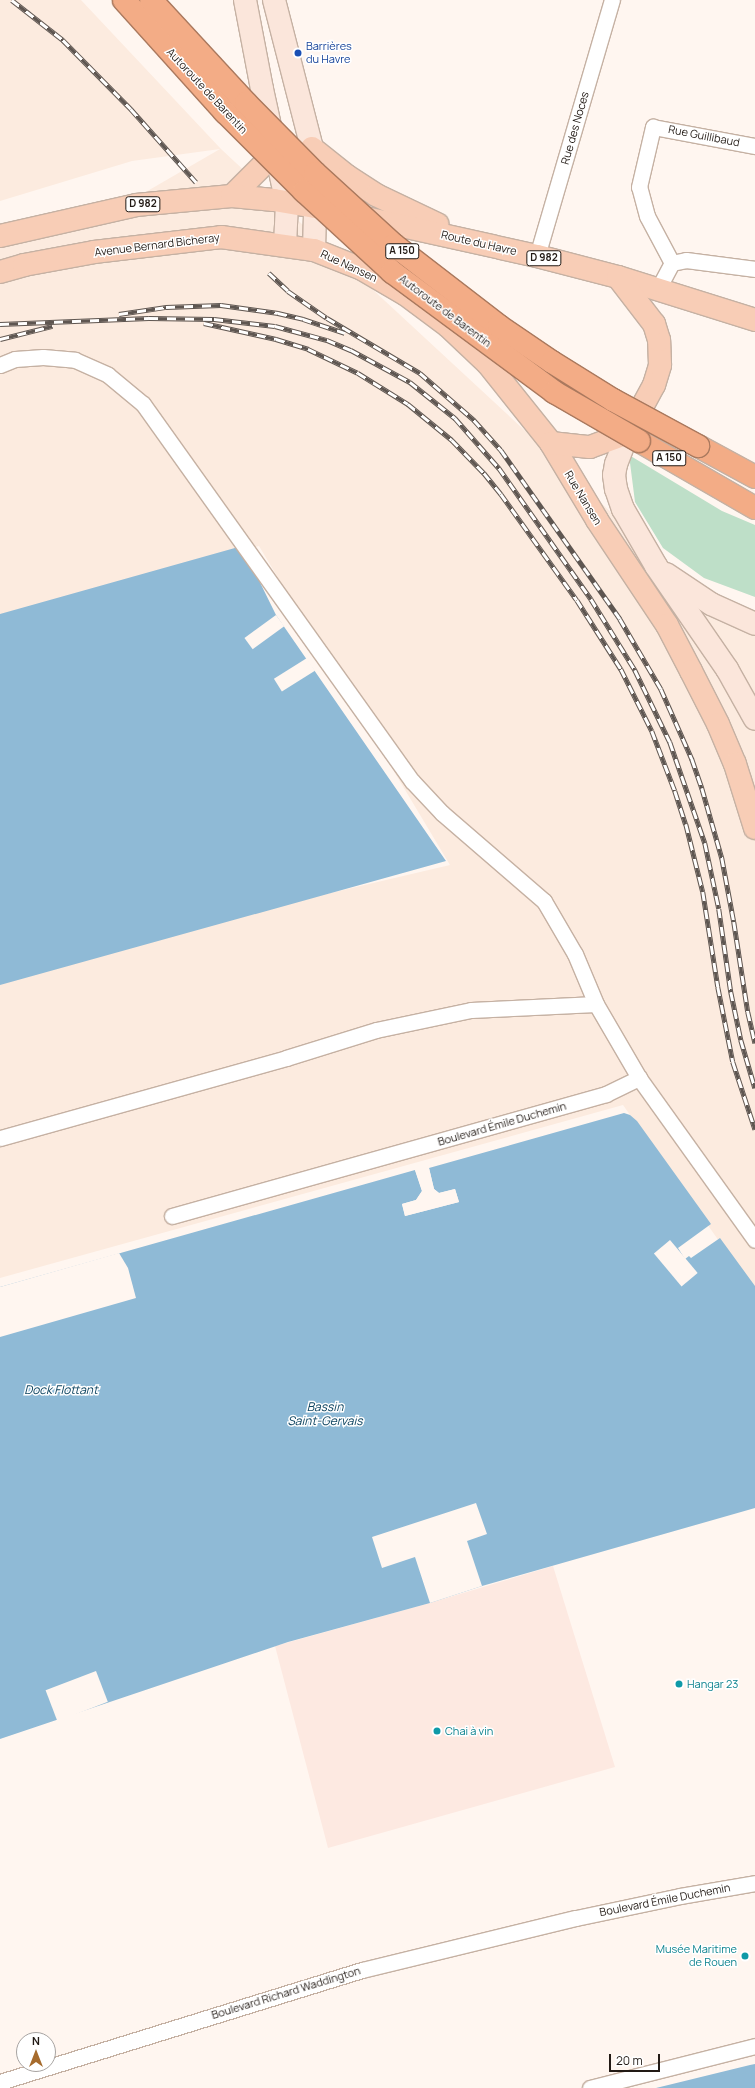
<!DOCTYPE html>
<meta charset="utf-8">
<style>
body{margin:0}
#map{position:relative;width:755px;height:2088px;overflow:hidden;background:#fff6f0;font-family:Manrope,sans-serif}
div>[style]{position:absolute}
.commercial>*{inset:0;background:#fde9e1}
.built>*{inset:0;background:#fcebdf}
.green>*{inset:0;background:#bedfc8}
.water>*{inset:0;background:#8fbad6}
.pier>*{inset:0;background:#fff6f0;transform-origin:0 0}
.roads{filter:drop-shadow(1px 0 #c5b1a3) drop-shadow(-1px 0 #c5b1a3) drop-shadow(0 1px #c5b1a3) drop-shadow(0 -1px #c5b1a3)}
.street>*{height:15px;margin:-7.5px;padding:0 7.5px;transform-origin:7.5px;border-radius:7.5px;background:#fff}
.secondary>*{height:22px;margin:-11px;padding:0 11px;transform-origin:11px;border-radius:11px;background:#fbe6db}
.primary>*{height:22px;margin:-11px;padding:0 11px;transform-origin:11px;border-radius:11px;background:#f8cdb6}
.highway>*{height:22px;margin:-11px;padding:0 11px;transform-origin:11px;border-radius:11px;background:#f3ac86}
.rail>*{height:4.5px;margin-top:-2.25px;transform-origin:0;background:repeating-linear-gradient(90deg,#fff 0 9px,#5e5651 0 18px);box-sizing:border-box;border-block:1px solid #5e5651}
.bridges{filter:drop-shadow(1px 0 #aa795e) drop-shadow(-1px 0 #aa795e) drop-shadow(0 1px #aa795e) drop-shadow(0 -1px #aa795e)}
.highway-bridge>*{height:22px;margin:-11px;padding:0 11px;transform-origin:11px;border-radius:11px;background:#f3ac86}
.dots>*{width:11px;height:11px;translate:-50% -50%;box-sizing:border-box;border:2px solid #fff;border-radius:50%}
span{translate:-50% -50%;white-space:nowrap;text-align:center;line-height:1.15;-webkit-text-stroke:3px #fff;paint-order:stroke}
.shield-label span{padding:1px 3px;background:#fff;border:1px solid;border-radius:3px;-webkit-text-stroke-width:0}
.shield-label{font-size:10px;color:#221a15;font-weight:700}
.transit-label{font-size:11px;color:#164399}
.left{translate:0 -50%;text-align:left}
.street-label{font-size:11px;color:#221a15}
.culture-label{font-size:11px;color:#0d838f}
.right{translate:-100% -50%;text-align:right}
.water-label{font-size:12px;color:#0d4460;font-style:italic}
.north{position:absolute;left:16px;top:2032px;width:40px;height:40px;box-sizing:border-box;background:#fff;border:1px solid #a7a3a1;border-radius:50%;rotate:0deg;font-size:11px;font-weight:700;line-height:16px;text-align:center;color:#221a15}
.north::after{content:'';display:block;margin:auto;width:14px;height:18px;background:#a66b2d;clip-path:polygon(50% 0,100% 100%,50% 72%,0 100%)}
.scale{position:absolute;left:609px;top:2054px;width:51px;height:18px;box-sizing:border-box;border:2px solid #221a15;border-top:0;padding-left:5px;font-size:12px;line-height:14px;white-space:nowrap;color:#221a15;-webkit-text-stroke:3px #fff;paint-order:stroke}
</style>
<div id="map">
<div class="commercial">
<div style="clip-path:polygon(553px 1566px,615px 1767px,328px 1848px,275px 1646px,430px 1603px)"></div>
</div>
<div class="built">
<div style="clip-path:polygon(0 0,81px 0,221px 149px,548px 452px,716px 613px,755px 635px,755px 1292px,623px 1105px,0 1278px,0 983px,322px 895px,450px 865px,259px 546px,0 615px,0 244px,125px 204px,220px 149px,132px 161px,0 201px)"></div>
</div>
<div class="green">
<div style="clip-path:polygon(629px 455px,722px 511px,755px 525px,755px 597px,704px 578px,663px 548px,635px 502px)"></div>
</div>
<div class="water">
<div style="clip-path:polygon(242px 546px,276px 615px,446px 861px,0 985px,0 614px)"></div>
<div style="clip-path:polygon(624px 1113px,630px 1115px,637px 1121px,711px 1224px,678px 1248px,685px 1259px,689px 1256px,691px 1258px,720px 1238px,755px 1286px,755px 1508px,482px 1586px,430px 1603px,288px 1642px,0 1739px,0 1287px,415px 1170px,422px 1191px,416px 1200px,402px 1204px,405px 1216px,459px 1202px,455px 1189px,439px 1193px,434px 1189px,429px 1168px)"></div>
<div style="clip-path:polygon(755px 2064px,755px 2088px,656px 2088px,750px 2065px)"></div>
</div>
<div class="pier">
<div style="left:276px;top:615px;width:14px;height:39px;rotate:54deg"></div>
<div style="left:307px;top:658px;width:15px;height:39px;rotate:58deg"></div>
<div style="clip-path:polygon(427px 1168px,429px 1168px,434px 1189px,439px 1193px,455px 1189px,459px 1202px,405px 1216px,402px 1204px,416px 1200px,422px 1191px,415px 1170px,417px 1170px,424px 1192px,417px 1202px,404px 1205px,406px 1213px,457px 1200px,454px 1191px,439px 1195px,432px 1190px)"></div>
<div style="left:670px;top:1240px;width:43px;height:21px;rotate:50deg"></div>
<div style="clip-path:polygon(119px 1253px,128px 1268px,136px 1298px,0 1337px,0 1287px)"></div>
<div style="clip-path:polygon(476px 1503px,487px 1534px,467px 1541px,482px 1586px,430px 1603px,415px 1557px,382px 1568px,372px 1537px)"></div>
<div style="left:96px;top:1671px;width:33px;height:54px;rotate:69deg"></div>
</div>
<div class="roads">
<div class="street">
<div style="left:537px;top:256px;width:267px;rotate:-73.7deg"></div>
<div style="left:672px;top:263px;width:53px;rotate:-118deg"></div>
<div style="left:647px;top:216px;width:30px;rotate:-105deg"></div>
<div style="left:639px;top:187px;width:62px;rotate:-76.9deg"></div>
<div style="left:653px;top:127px;width:104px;rotate:10.6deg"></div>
<div style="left:658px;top:289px;width:30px;rotate:-62deg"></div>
<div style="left:672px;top:263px;width:14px;rotate:-12deg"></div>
<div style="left:686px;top:260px;width:70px;rotate:7.4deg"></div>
<div style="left:0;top:365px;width:16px;rotate:-22deg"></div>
<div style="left:15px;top:359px;width:28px;rotate:-4deg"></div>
<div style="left:43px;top:357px;width:32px;rotate:5deg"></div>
<div style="left:75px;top:360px;width:36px;rotate:24deg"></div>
<div style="left:108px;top:375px;width:45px;rotate:39.6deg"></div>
<div style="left:143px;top:404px;width:463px;rotate:54.5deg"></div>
<div style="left:412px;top:781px;width:44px;rotate:46.8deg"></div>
<div style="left:442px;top:813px;width:135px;rotate:40.8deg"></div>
<div style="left:544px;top:901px;width:61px;rotate:59.7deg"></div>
<div style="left:575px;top:954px;width:54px;rotate:67.2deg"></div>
<div style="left:596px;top:1004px;width:86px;rotate:59.8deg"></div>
<div style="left:639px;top:1078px;width:199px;rotate:54.4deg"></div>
<div style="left:0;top:1138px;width:297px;rotate:-15.6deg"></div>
<div style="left:286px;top:1058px;width:94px;rotate:-17.3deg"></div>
<div style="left:376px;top:1030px;width:97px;rotate:-11.9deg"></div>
<div style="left:471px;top:1010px;width:125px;rotate:-2.7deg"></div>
<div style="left:172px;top:1216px;width:451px;rotate:-15.7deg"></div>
<div style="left:606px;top:1094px;width:37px;rotate:-26deg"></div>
<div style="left:0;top:2082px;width:379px;rotate:-17.2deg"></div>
<div style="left:362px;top:1970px;width:220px;rotate:-13.7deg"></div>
<div style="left:576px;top:1918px;width:106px;rotate:-11.9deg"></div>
<div style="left:680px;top:1896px;width:76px;rotate:-9.8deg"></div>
<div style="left:590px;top:2088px;width:170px;rotate:-14.3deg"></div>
</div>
<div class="secondary">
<div style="left:245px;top:0;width:91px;rotate:79.2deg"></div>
<div style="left:262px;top:89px;width:118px;rotate:77.7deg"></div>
<div style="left:287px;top:204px;width:41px;rotate:92.8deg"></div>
<div style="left:274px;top:0;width:153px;rotate:75.6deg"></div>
<div style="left:312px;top:148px;width:30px;rotate:82deg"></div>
<div style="left:316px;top:178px;width:72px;rotate:91.6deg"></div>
<div style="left:628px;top:433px;width:33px;rotate:111deg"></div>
<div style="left:616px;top:464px;width:11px;rotate:100deg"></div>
<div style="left:614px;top:475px;width:14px;rotate:82deg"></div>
<div style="left:616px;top:489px;width:21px;rotate:71deg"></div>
<div style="left:623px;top:509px;width:66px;rotate:59.9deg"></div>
<div style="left:656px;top:566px;width:125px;rotate:55.4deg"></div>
<div style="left:727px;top:669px;width:57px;rotate:60.8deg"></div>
<div style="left:666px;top:574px;width:54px;rotate:33.7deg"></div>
<div style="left:711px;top:604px;width:48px;rotate:24.4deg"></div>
</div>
<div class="primary">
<div style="left:312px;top:148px;width:45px;rotate:38.7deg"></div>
<div style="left:347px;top:176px;width:35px;rotate:33deg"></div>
<div style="left:376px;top:195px;width:68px;rotate:25.4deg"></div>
<div style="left:232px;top:196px;width:64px;rotate:-45deg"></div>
<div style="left:0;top:236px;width:139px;rotate:-12.8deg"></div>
<div style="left:136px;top:205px;width:96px;rotate:-5.4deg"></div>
<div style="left:232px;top:196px;width:42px;rotate:5.4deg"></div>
<div style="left:274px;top:200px;width:43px;rotate:9.5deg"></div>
<div style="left:316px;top:207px;width:226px;rotate:12.5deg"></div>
<div style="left:537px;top:256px;width:84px;rotate:14.5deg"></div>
<div style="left:618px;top:277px;width:144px;rotate:17.4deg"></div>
<div style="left:0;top:272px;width:25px;rotate:-16deg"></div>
<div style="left:24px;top:265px;width:71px;rotate:-10.5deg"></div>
<div style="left:94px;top:252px;width:128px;rotate:-6.7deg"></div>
<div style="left:221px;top:237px;width:94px;rotate:8deg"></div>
<div style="left:314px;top:250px;width:52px;rotate:21.6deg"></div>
<div style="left:362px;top:269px;width:50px;rotate:30.2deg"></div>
<div style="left:405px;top:294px;width:54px;rotate:36.7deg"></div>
<div style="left:448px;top:326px;width:55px;rotate:43.5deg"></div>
<div style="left:488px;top:364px;width:101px;rotate:51.4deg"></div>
<div style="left:551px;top:443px;width:90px;rotate:59.1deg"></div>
<div style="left:597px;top:520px;width:126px;rotate:56.3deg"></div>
<div style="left:667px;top:625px;width:52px;rotate:62.4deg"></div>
<div style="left:691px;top:671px;width:59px;rotate:63deg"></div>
<div style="left:718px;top:724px;width:43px;rotate:67deg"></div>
<div style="left:735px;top:764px;width:67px;rotate:72.6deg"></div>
<div style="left:551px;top:443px;width:39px;rotate:6deg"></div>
<div style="left:590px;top:447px;width:40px;rotate:-20.2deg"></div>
<div style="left:628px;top:433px;width:55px;rotate:-61.6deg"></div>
<div style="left:654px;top:385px;width:21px;rotate:-73deg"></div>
<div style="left:660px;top:365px;width:25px;rotate:-92deg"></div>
<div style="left:659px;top:340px;width:17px;rotate:-107deg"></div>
<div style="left:654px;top:324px;width:59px;rotate:-127.5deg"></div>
</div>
<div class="highway">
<div style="left:639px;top:441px;width:134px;rotate:30deg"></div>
<div style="left:698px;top:446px;width:65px;rotate:28.5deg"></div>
</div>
</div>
<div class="rail">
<div style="left:12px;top:0;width:65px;rotate:38.1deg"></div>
<div style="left:63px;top:40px;width:97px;rotate:45.4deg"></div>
<div style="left:131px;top:109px;width:98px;rotate:48.3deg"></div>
<div style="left:269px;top:273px;width:26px;rotate:43deg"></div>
<div style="left:288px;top:291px;width:47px;rotate:34.7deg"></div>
<div style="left:327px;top:318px;width:108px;rotate:30.6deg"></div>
<div style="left:420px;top:373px;width:72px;rotate:41deg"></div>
<div style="left:474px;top:420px;width:40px;rotate:48deg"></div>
<div style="left:501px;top:450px;width:207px;rotate:54.8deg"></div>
<div style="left:620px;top:619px;width:81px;rotate:59.6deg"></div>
<div style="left:661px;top:689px;width:77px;rotate:66.1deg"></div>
<div style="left:692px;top:759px;width:31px;rotate:71deg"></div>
<div style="left:702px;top:788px;width:73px;rotate:74.1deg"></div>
<div style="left:722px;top:858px;width:65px;rotate:79.4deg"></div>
<div style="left:734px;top:922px;width:91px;rotate:81.2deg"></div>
<div style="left:748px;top:1012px;width:32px;rotate:77deg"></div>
<div style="left:119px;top:314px;width:48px;rotate:-8.5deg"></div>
<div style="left:166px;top:307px;width:55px;rotate:-2.1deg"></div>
<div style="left:221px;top:305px;width:58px;rotate:8deg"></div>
<div style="left:278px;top:313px;width:26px;rotate:13deg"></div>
<div style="left:303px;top:319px;width:44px;rotate:18.4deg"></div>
<div style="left:204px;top:323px;width:74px;rotate:12.5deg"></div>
<div style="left:276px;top:339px;width:34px;rotate:17deg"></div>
<div style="left:308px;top:349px;width:55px;rotate:25.6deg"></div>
<div style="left:358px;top:373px;width:59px;rotate:31.8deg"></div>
<div style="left:408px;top:404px;width:57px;rotate:39.3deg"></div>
<div style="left:452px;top:440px;width:46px;rotate:45.9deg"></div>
<div style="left:484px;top:473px;width:27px;rotate:51deg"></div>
<div style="left:501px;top:494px;width:130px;rotate:54.4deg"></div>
<div style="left:577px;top:600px;width:82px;rotate:57.5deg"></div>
<div style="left:621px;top:669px;width:69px;rotate:63.4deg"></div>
<div style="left:652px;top:731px;width:64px;rotate:69deg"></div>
<div style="left:675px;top:791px;width:35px;rotate:72deg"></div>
<div style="left:686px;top:824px;width:70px;rotate:76deg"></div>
<div style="left:703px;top:892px;width:96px;rotate:81deg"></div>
<div style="left:718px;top:987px;width:76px;rotate:78.7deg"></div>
<div style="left:733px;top:1062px;width:71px;rotate:71.8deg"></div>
<div style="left:0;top:324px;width:149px;rotate:-2.3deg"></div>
<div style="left:149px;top:318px;width:65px;rotate:0.9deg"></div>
<div style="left:214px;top:319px;width:61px;rotate:6.5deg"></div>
<div style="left:275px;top:326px;width:54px;rotate:15.1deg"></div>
<div style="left:327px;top:340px;width:26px;rotate:23deg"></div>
<div style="left:351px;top:350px;width:67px;rotate:28.5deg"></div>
<div style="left:410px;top:382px;width:58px;rotate:38.7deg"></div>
<div style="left:455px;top:418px;width:67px;rotate:48.7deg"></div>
<div style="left:499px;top:468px;width:160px;rotate:54.9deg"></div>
<div style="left:591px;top:599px;width:84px;rotate:58.2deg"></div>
<div style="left:635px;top:670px;width:80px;rotate:64.1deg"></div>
<div style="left:670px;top:742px;width:107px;rotate:70.9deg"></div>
<div style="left:705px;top:843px;width:67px;rotate:78deg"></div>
<div style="left:719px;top:909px;width:84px;rotate:81.8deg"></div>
<div style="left:731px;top:992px;width:49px;rotate:78.2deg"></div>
<div style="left:741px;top:1040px;width:50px;rotate:73.7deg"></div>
<div style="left:0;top:339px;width:54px;rotate:-14deg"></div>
</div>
<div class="bridges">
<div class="highway-bridge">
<div style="left:124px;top:0;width:151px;rotate:48deg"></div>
<div style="left:225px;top:112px;width:112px;rotate:45deg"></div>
<div style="left:304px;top:191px;width:120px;rotate:42.6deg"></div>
<div style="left:392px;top:272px;width:202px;rotate:36.5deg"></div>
<div style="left:554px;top:392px;width:98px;rotate:30deg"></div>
<div style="left:151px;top:0;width:140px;rotate:47.3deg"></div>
<div style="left:246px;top:103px;width:98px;rotate:45.4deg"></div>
<div style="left:315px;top:173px;width:107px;rotate:42.3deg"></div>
<div style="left:394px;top:245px;width:133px;rotate:37.6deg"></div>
<div style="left:499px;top:326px;width:64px;rotate:34.2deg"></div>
<div style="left:552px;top:362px;width:72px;rotate:31.9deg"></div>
<div style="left:613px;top:400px;width:97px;rotate:28.4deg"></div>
</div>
</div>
<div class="dots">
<div style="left:298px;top:53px;background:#1a4fb4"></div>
<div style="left:679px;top:1684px;background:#0f9aa8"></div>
<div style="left:437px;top:1731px;background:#0f9aa8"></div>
<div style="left:745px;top:1956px;background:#0f9aa8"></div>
</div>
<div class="shield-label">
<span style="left:143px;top:204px">D 982</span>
<span style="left:402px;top:251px">A 150</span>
<span style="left:544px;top:258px">D 982</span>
<span style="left:669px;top:458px">A 150</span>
</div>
<div class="transit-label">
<span class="left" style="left:306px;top:53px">Barrières<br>du Havre</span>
</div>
<div class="street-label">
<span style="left:207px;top:91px;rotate:47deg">Autoroute de Barentin</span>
<span style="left:575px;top:128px;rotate:-74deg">Rue des Noces</span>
<span style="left:704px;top:136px;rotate:11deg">Rue Guillibaud</span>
<span style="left:479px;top:243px;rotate:13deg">Route du Havre</span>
<span style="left:157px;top:245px;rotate:-7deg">Avenue Bernard Bicheray</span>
<span style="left:349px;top:266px;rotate:25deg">Rue Nansen</span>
<span style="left:445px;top:311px;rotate:37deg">Autoroute de Barentin</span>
<span style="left:583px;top:498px;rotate:59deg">Rue Nansen</span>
<span style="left:502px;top:1124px;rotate:-16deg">Boulevard Émile Duchemin</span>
<span style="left:665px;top:1900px;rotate:-11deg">Boulevard Émile Duchemin</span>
<span style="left:286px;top:1993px;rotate:-17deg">Boulevard Richard Waddington</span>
</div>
<div class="culture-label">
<span class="left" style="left:687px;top:1684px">Hangar 23</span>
<span class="left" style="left:445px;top:1731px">Chai à vin</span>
<span class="right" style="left:737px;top:1956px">Musée Maritime<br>de Rouen</span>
</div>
<div class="water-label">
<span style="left:61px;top:1390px">Dock Flottant</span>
<span style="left:325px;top:1414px">Bassin<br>Saint-Gervais</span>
</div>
<div class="north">N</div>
<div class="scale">20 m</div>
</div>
